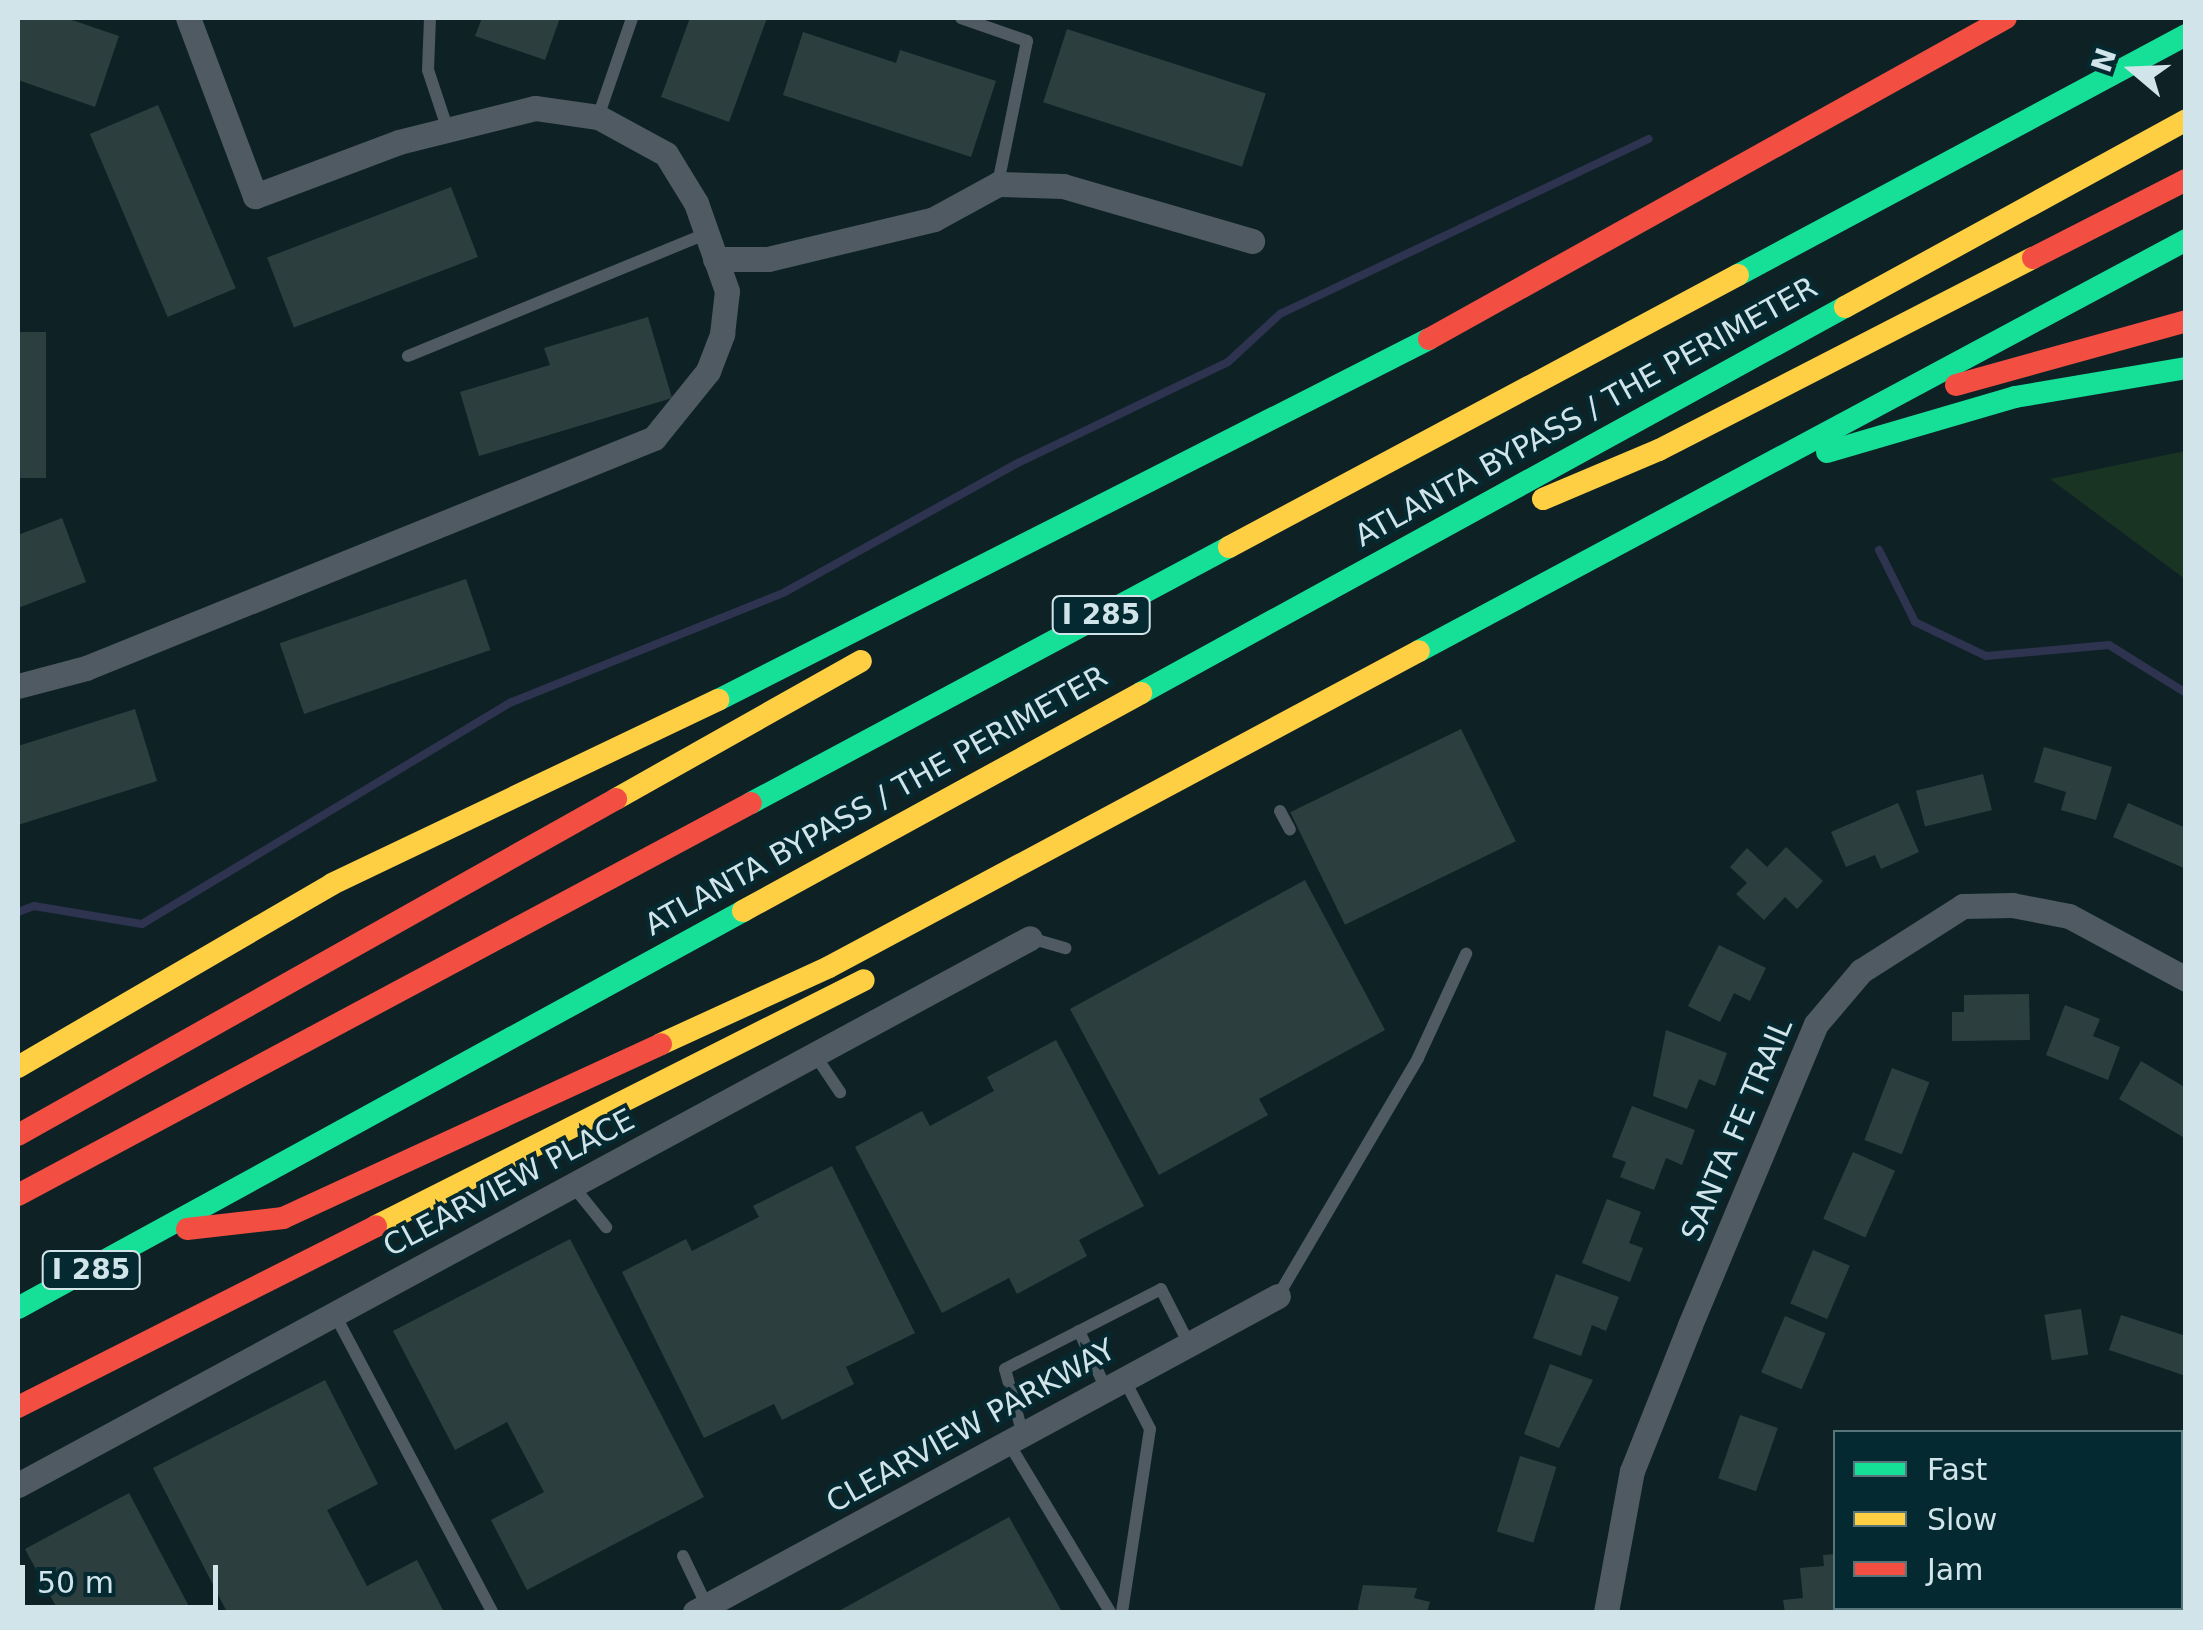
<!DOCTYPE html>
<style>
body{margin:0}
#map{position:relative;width:2203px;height:1630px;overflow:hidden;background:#0e2226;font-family:"DejaVu Sans",sans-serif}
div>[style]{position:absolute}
.green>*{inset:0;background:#193423}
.stream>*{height:8px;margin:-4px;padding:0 4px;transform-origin:4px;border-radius:4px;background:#2e3350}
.building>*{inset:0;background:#2d3e3f;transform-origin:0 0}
.lane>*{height:12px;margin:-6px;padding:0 6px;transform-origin:6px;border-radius:6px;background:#4f5a62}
.street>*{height:25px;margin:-12.5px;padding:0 12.5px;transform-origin:12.5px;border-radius:12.5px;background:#4f5a62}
.fast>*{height:22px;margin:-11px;padding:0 11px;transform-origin:11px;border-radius:11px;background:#16e098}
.slow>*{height:22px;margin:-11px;padding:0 11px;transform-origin:11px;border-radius:11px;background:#ffcf43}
.jam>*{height:22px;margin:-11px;padding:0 11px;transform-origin:11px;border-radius:11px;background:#f24e42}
span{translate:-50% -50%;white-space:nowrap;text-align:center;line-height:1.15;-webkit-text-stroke:8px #042930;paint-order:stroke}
.shield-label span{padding:2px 8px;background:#042930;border:2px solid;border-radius:8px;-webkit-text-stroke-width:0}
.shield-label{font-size:28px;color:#d1e4e9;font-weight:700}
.street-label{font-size:30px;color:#d1e4e9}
.frame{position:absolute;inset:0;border:20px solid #d1e4e9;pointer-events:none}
.legend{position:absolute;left:1833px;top:1430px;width:350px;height:180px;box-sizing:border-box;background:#042930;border:2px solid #56747a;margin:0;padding:12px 18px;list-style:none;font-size:30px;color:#d1e4e9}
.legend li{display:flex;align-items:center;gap:20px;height:50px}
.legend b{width:50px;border:2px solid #56747a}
.north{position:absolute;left:2083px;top:20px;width:100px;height:100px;-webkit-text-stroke:8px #042930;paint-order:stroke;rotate:289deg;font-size:28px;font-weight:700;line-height:40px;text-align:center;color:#d1e4e9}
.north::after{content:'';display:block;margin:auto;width:35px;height:45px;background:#d1e4e9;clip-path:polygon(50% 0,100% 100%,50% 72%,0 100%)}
.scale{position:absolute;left:20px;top:1565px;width:198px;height:45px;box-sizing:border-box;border:5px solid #d1e4e9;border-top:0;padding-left:12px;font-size:30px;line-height:35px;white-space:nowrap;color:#d1e4e9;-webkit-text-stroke:8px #042930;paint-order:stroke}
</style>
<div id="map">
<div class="green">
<div style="clip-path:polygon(2185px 451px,2185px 579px,2050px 479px)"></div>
</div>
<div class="stream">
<div style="left:1879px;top:550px;width:80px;rotate:63.4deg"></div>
<div style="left:1915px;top:622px;width:79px;rotate:25.6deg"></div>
<div style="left:1986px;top:656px;width:123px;rotate:-5.1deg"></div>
<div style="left:2109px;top:645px;width:91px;rotate:31.9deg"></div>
<div style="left:18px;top:912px;width:17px;rotate:-21deg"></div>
<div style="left:34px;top:906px;width:109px;rotate:9.5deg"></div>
<div style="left:142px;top:924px;width:431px;rotate:-31deg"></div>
<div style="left:512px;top:702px;width:294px;rotate:-21.9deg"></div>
<div style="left:785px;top:592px;width:264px;rotate:-29deg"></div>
<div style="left:1016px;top:464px;width:235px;rotate:-25.7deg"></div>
<div style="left:1228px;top:362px;width:71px;rotate:-42.7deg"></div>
<div style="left:1280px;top:314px;width:408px;rotate:-25.4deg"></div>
</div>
<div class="building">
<div style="clip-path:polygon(18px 18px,66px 18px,119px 36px,95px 107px,18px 80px)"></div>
<div style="clip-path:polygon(482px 18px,560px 18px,545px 60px,475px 36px)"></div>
<div style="clip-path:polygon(690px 18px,767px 18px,729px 122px,661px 97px)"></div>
<div style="left:1067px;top:29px;width:209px;height:77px;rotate:18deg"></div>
<div style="clip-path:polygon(803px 32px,896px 63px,900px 50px,996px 81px,971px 157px,783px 95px)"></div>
<div style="left:158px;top:105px;width:199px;height:74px;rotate:67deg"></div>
<div style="left:451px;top:187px;width:75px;height:197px;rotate:69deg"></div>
<div style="clip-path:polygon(648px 317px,672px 398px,479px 456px,460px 392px,550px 365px,544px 348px)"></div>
<div style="left:18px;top:332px;width:28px;height:146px"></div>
<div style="clip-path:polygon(62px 518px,86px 582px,18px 608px,18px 535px)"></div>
<div style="left:466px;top:579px;width:75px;height:197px;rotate:71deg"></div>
<div style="clip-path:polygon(135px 709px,157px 781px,18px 825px,18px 746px)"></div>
<div style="left:1461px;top:729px;width:125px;height:190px;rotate:64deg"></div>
<div style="clip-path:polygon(2044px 747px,2112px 767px,2096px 820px,2061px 810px,2066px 792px,2034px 782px)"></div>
<div style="left:1983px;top:774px;width:37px;height:69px;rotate:76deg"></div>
<div style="clip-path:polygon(1898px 803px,1919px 852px,1881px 869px,1875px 855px,1846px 867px,1831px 832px)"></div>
<div style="clip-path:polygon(2128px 803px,2186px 828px,2186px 869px,2113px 837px)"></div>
<div style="clip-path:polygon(1786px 847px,1823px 881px,1797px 909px,1785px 897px,1764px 920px,1736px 894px,1747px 883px,1730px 867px,1747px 848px,1767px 867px)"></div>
<div style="clip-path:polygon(1305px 880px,1385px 1030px,1259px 1099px,1268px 1115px,1159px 1175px,1070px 1009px)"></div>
<div style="clip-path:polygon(1719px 945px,1766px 968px,1750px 1001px,1734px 993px,1720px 1022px,1688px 1006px)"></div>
<div style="clip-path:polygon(2029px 994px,2030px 1040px,1952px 1041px,1952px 1012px,1964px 1012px,1964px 995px)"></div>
<div style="clip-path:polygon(2065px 1005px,2100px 1019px,2093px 1036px,2120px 1047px,2108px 1080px,2046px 1055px)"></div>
<div style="clip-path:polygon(1666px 1030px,1727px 1053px,1715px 1086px,1699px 1079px,1687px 1109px,1653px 1096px)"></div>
<div style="clip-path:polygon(1056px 1040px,1144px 1206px,1079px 1240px,1087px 1256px,1017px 1294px,1009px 1278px,942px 1313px,855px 1147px,922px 1111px,930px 1126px,994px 1091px,987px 1077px)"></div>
<div style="clip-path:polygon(2141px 1061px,2186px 1088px,2183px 1137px,2119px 1099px)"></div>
<div style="left:1892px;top:1068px;width:40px;height:77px;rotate:21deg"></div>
<div style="clip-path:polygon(1632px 1106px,1695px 1130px,1682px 1165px,1666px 1158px,1654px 1190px,1620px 1177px,1626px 1162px,1612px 1157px)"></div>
<div style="left:1853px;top:1152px;width:46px;height:73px;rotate:24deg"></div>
<div style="clip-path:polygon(832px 1166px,915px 1333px,846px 1367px,854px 1384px,782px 1420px,774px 1404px,704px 1438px,622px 1272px,686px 1239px,692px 1251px,759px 1217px,753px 1206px)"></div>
<div style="clip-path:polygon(1607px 1199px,1641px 1212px,1629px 1243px,1643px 1248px,1630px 1282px,1582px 1263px)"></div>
<div style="clip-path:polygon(570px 1239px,704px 1497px,527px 1590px,491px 1520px,544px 1492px,507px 1422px,455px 1450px,393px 1331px)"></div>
<div style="left:1813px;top:1250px;width:40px;height:58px;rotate:23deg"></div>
<div style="clip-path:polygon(1556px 1274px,1619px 1297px,1606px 1331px,1592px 1325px,1581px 1356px,1533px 1338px)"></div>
<div style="left:2081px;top:1309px;width:46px;height:37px;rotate:81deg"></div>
<div style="clip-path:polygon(2121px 1315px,2186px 1336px,2186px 1376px,2109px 1350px)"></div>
<div style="left:1785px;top:1316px;width:44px;height:61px;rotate:23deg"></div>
<div style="clip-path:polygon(1550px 1364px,1593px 1380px,1559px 1448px,1524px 1434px)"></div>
<div style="clip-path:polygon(325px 1380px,378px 1484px,327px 1510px,367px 1586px,417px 1560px,444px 1612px,227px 1612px,153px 1468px)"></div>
<div style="left:1740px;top:1415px;width:40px;height:67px;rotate:19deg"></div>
<div style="left:1520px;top:1456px;width:38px;height:79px;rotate:17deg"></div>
<div style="clip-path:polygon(129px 1493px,192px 1612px,59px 1612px,25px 1549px)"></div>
<div style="clip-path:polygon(1009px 1517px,1062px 1612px,837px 1612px)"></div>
<div style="clip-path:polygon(1836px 1554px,1836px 1608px,1852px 1612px,1785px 1612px,1783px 1600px,1803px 1598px,1800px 1568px,1824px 1566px,1823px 1555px)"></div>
<div style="clip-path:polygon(1363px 1585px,1417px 1588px,1414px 1598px,1430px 1602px,1427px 1612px,1357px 1612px)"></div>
<div style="left:1872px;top:1608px;width:63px;height:4px"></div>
<div style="left:1964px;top:1608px;width:71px;height:4px"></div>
</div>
<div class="lane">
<div style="left:430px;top:18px;width:52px;rotate:92.2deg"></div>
<div style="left:428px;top:70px;width:63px;rotate:71.6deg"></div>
<div style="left:961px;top:18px;width:70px;rotate:19.2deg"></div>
<div style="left:1027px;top:41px;width:146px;rotate:101.5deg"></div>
<div style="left:598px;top:117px;width:105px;rotate:-71deg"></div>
<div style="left:408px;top:356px;width:322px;rotate:-22.3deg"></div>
<div style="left:1280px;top:811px;width:21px;rotate:62deg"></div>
<div style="left:1030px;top:938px;width:37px;rotate:16deg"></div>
<div style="left:815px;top:1055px;width:45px;rotate:56deg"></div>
<div style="left:573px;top:1186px;width:53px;rotate:51.2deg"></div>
<div style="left:1278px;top:1296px;width:276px;rotate:-59.5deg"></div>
<div style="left:1418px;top:1058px;width:115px;rotate:-65.2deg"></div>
<div style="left:334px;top:1313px;width:338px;rotate:62.1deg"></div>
<div style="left:1079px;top:1331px;width:64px;rotate:65deg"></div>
<div style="left:1023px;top:1435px;width:68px;rotate:-105.3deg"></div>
<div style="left:1005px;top:1369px;width:175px;rotate:-27.1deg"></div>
<div style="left:1161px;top:1289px;width:62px;rotate:63deg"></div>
<div style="left:1008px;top:1442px;width:198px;rotate:59deg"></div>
<div style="left:683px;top:1556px;width:55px;rotate:64.4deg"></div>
<div style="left:1122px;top:1612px;width:185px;rotate:-81.3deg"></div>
<div style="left:1150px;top:1429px;width:56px;rotate:-117.5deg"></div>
</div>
<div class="street">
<div style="left:715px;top:259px;width:53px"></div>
<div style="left:768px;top:259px;width:171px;rotate:-13.5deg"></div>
<div style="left:934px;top:219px;width:73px;rotate:-28.7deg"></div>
<div style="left:998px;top:184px;width:65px;rotate:1.8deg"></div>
<div style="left:1063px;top:186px;width:197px;rotate:16.2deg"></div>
<div style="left:18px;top:686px;width:70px;rotate:-14.8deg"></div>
<div style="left:86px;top:668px;width:613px;rotate:-22.04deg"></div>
<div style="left:654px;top:438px;width:86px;rotate:-51.1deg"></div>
<div style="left:708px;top:371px;width:40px;rotate:-69deg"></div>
<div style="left:722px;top:334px;width:43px;rotate:-83.4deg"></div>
<div style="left:727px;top:291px;width:93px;rotate:-109.4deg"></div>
<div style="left:696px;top:203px;width:57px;rotate:-121.5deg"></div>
<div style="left:666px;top:154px;width:77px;rotate:-151.4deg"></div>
<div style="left:598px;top:117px;width:64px;rotate:-171.9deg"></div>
<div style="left:535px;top:108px;width:140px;rotate:166deg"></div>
<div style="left:399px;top:142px;width:154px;rotate:159.4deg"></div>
<div style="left:255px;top:196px;width:190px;rotate:-110.6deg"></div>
<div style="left:18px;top:1485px;width:1150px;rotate:-28.39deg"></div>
<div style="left:2121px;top:1608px;width:4px;rotate:76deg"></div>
<div style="left:695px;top:1612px;width:663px;rotate:-28.46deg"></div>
<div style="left:1606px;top:1612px;width:143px;rotate:-79.6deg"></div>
<div style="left:1632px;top:1471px;width:157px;rotate:-68.3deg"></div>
<div style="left:1690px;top:1325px;width:326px;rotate:-67.3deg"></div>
<div style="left:1816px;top:1024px;width:70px;rotate:-49.7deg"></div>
<div style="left:1861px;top:971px;width:121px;rotate:-32.5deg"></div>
<div style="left:1963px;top:906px;width:49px;rotate:-1.2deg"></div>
<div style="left:2012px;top:905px;width:58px;rotate:10.9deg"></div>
<div style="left:2069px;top:916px;width:133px;rotate:28.3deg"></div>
</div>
<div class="fast">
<div style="left:1738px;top:275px;width:508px;rotate:-28.18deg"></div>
<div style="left:1827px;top:452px;width:196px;rotate:-16.3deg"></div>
<div style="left:2015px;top:397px;width:173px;rotate:-9.6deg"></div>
<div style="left:1419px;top:651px;width:870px;rotate:-28.18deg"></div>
<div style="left:1141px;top:693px;width:803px;rotate:-28.74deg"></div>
<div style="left:718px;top:700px;width:797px;rotate:-26.92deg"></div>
<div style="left:751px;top:803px;width:542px;rotate:-28.17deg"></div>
<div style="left:18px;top:1308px;width:827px;rotate:-28.7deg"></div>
</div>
<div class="slow">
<div style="left:1845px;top:307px;width:389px;rotate:-28.7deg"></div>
<div style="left:1543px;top:499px;width:126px;rotate:-22.9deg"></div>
<div style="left:1659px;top:450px;width:420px;rotate:-27.2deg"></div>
<div style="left:1229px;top:547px;width:577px;rotate:-28.12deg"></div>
<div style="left:616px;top:799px;width:281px;rotate:-29.4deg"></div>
<div style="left:743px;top:911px;width:454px;rotate:-28.7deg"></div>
<div style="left:661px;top:1044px;width:185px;rotate:-24.6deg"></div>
<div style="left:829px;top:967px;width:669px;rotate:-28.17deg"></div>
<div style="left:18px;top:1067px;width:363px;rotate:-30.2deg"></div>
<div style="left:332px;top:884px;width:428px;rotate:-25.5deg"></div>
<div style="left:376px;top:1226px;width:546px;rotate:-26.75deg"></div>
</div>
<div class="jam">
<div style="left:2033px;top:258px;width:172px;rotate:-27deg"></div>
<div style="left:1429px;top:339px;width:660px;rotate:-29.09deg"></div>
<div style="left:1956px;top:385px;width:239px;rotate:-15.5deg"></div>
<div style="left:18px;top:1135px;width:686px;rotate:-29.33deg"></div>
<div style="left:18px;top:1195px;width:831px;rotate:-28.14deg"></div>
<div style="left:187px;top:1229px;width:97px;rotate:-6.5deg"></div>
<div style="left:283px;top:1218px;width:416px;rotate:-24.7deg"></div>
<div style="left:18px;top:1407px;width:401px;rotate:-26.8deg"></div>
</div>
<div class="shield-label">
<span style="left:1101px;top:615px">I 285</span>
<span style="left:91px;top:1270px">I 285</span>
</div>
<div class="street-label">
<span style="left:1586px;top:412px;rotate:-29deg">ATLANTA BYPASS / THE PERIMETER</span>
<span style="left:876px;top:801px;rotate:-29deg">ATLANTA BYPASS / THE PERIMETER</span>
<span style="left:1737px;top:1130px;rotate:-67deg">SANTA FE TRAIL</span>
<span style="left:509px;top:1183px;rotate:-28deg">CLEARVIEW PLACE</span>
<span style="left:971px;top:1426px;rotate:-29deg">CLEARVIEW PARKWAY</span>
</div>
<div class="frame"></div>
<ul class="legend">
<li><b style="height:12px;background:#16e098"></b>Fast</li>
<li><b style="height:12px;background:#ffcf43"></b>Slow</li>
<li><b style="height:12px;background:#f24e42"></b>Jam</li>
</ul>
<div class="north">N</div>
<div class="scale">50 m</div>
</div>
